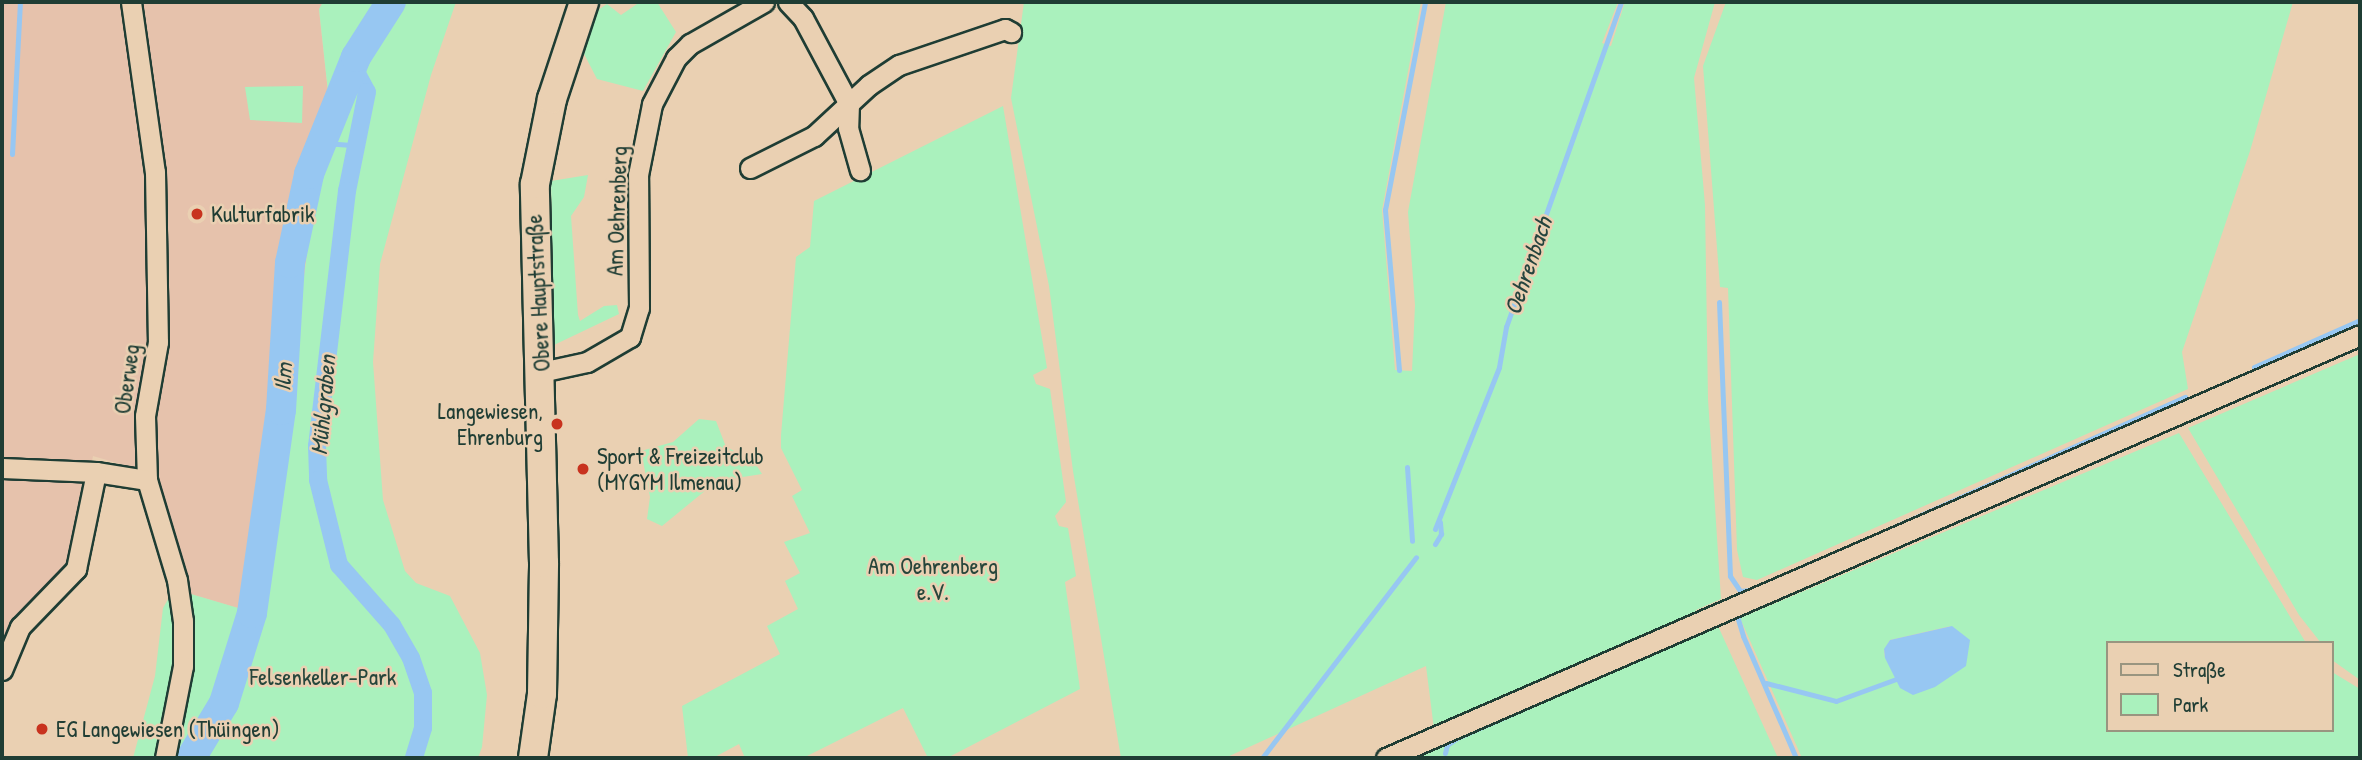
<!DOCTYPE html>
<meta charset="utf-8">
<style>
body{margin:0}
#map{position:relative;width:2362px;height:760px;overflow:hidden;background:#ead0b2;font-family:"Patrick Hand",sans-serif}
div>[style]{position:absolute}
.built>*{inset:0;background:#e6c2ac}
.green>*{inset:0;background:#aaf1bd}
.water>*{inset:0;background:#97c7f2}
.stream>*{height:5px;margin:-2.5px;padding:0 2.5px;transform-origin:2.5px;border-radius:2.5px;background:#97c7f2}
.canal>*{height:18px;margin:-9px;padding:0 9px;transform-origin:9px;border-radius:9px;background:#97c7f2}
.river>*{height:30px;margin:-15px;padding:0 15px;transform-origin:15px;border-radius:15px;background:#97c7f2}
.roads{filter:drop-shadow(2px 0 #1f3d34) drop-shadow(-2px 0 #1f3d34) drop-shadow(0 2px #1f3d34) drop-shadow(0 -2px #1f3d34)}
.minor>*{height:19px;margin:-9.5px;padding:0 9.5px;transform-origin:9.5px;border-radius:9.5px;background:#ead0b2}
.secondary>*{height:28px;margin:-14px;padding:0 14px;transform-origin:14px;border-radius:14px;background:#ead0b2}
.dots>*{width:19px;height:19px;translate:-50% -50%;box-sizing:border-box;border:4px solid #ead0b2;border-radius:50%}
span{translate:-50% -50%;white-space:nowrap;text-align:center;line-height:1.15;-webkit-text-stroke:5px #ead0b2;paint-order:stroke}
.street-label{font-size:23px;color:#1f3d34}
.poi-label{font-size:23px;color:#1f3d34}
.left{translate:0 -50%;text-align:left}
.right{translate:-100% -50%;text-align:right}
.park-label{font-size:23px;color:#26463b}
.water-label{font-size:24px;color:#25443e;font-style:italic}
.frame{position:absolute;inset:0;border:4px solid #1f3d34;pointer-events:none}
.legend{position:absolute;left:2106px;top:641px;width:228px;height:91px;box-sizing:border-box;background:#ead0b2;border:2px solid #999580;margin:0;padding:9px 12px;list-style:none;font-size:21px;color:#1f3d34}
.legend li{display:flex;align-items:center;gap:14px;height:35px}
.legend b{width:35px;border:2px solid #999580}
</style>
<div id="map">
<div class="built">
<div style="clip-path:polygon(2px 2px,323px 2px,319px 10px,328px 92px,283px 438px,244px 610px,174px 589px,155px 474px,93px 456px,70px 570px,2px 655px)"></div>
</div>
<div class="green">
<div style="clip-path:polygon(323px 2px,456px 2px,431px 75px,380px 264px,373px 362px,383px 500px,405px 571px,416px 583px,450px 596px,480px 653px,487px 695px,482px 747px,478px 758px,133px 758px,155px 676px,163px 608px,174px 589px,245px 610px,283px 438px,328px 92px,319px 9px)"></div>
<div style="clip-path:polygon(640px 2px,657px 2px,676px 32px,643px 91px,597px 79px,580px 46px,598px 10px,607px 4px,621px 15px)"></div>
<div style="clip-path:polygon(1024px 2px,1421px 2px,1382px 210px,1395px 370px,1412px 371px,1415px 305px,1408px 212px,1446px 2px,1618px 2px,1602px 43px,1611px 46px,1625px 2px,1715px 2px,1694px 78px,1705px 205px,1708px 399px,1721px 599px,1696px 610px,1692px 619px,1434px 729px,1426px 666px,1225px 758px,1121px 758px,1073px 471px,1049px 286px,1011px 98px)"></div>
<div style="clip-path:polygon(1726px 2px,2293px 2px,2250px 151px,2182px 352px,2188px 389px,1757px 580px,1743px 577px,1737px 550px,1728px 288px,1720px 287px,1703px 66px)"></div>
<div style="clip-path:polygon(303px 86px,302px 123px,250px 120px,245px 87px)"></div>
<div style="clip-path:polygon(1003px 106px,1047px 368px,1033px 375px,1036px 384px,1050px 389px,1066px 502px,1055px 516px,1059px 526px,1068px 528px,1076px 576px,1065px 582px,1080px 689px,947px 758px,928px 758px,903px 708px,803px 758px,745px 758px,739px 744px,713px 758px,688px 758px,682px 706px,780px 654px,767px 626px,798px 609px,785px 581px,800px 573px,784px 542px,810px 533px,792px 496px,802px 490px,781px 448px,781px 435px,796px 257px,810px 247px,814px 201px)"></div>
<div style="clip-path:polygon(588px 175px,584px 197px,571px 216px,578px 315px,580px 321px,604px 306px,617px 305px,619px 314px,554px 345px,551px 181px)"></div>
<div style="clip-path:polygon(2360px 354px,2360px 680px,2332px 660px,2332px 643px,2321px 643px,2299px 615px,2188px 428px)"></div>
<div style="clip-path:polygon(699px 419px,716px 421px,726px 447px,753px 460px,762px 474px,717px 481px,662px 526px,647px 519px,650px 497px,641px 451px,673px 442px)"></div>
<div style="clip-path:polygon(evenodd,2179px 433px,2306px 643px,2108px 643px,2108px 730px,2332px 730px,2332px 672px,2360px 689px,2360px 758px,1802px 758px,1740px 618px,2179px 433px,1951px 626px,1885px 658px,1884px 650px,1890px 640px,1951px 626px)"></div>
<div style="clip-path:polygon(1718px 626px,1778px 758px,1403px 758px)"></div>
</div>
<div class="water">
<div style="clip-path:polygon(1952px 626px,1970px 640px,1966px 666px,1935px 687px,1913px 695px,1900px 688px,1885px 658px,1884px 649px,1890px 640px)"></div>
</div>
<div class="stream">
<div style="left:324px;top:143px;width:31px;rotate:4deg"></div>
<div style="left:12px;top:154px;width:152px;rotate:-87deg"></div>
<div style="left:1719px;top:302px;width:274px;rotate:87.7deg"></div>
<div style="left:1730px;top:576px;width:18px;rotate:56deg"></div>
<div style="left:1740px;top:591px;width:10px;rotate:-6deg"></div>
<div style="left:2254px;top:367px;width:116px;rotate:-23.9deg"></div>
<div style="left:1399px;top:370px;width:161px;rotate:-95deg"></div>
<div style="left:1385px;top:210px;width:212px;rotate:-79.1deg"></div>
<div style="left:1407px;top:467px;width:74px;rotate:86.1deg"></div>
<div style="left:1894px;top:527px;width:319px;rotate:-24.1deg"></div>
<div style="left:1435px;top:529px;width:174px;rotate:-68.4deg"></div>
<div style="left:1499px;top:367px;width:41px;rotate:-80.1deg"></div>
<div style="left:1506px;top:327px;width:345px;rotate:-70.5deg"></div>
<div style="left:1435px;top:544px;width:12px;rotate:-59deg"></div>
<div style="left:1441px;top:534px;width:12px;rotate:-95deg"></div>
<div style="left:1900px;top:545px;width:245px;rotate:-23.5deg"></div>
<div style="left:1743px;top:613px;width:7px;rotate:153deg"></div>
<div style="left:1737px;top:616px;width:21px;rotate:73deg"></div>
<div style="left:1743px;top:636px;width:133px;rotate:66.5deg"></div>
<div style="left:1766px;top:683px;width:72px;rotate:14.4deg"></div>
<div style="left:1836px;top:701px;width:64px;rotate:-20.1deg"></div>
<div style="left:1445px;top:753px;width:8px;rotate:-76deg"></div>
<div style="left:1447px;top:745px;width:12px;rotate:-35deg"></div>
<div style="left:1457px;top:738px;width:86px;rotate:-23.9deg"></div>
<div style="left:1262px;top:758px;width:253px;rotate:-52.5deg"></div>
</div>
<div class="canal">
<div style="left:354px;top:68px;width:27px;rotate:62deg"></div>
<div style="left:367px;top:92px;width:101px;rotate:101.4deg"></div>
<div style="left:347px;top:191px;width:257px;rotate:96.7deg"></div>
<div style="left:317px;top:446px;width:34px;rotate:88deg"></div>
<div style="left:318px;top:480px;width:88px;rotate:76.1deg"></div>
<div style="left:339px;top:565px;width:80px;rotate:48.5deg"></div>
<div style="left:392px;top:625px;width:38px;rotate:60deg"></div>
<div style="left:411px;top:658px;width:37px;rotate:71deg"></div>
<div style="left:423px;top:693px;width:35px;rotate:90deg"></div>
<div style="left:423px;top:728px;width:31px;rotate:107deg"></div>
</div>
<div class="river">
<div style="left:191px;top:758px;width:64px;rotate:-59deg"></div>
<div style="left:224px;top:703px;width:94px;rotate:-72.7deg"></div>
<div style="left:252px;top:613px;width:205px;rotate:-81.9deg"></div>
<div style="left:281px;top:410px;width:147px;rotate:-86.5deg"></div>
<div style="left:290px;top:263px;width:91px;rotate:-77.9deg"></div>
<div style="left:309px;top:174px;width:126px;rotate:-68.1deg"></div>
<div style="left:356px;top:57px;width:65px;rotate:-57.5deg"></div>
</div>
<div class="roads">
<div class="minor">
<div style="left:131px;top:2px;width:172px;rotate:82deg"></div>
<div style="left:155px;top:172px;width:170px;rotate:89deg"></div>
<div style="left:158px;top:342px;width:75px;rotate:100deg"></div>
<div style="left:145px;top:416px;width:64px;rotate:88.2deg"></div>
<div style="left:147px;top:480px;width:104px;rotate:73.3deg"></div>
<div style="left:177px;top:580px;width:41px;rotate:81.7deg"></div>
<div style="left:183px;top:621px;width:45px;rotate:90deg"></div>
<div style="left:183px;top:666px;width:94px;rotate:101.1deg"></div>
<div style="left:788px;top:2px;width:22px;rotate:47deg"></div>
<div style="left:803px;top:18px;width:98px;rotate:61.9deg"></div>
<div style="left:849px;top:104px;width:24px;rotate:92deg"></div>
<div style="left:848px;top:128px;width:44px;rotate:74.1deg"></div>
<div style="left:750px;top:168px;width:72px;rotate:-26.6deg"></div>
<div style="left:814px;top:136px;width:75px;rotate:-42.8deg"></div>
<div style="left:869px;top:85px;width:36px;rotate:-34deg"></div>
<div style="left:899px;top:65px;width:112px;rotate:-18.8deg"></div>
<div style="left:1005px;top:29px;width:7px;rotate:27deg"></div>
<div style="left:541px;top:372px;width:47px;rotate:-12.3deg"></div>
<div style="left:587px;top:362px;width:50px;rotate:-30.2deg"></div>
<div style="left:630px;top:337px;width:30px;rotate:-73deg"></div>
<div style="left:639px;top:308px;width:133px;rotate:-90.4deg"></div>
<div style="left:638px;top:175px;width:72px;rotate:-78.8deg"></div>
<div style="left:652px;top:104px;width:52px;rotate:-62.4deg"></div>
<div style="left:676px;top:58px;width:20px;rotate:-45deg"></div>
<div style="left:690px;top:44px;width:85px;rotate:-29.6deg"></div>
<div style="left:2px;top:468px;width:94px;rotate:2.4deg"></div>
<div style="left:96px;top:472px;width:52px;rotate:8.9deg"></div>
<div style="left:2px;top:670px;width:47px;rotate:-67.3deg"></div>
<div style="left:20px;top:627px;width:81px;rotate:-46deg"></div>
<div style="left:76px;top:569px;width:99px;rotate:-78.3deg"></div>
<div style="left:1386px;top:758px;width:1062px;rotate:-23.47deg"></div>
</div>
<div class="secondary">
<div style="left:533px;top:758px;width:65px;rotate:-82deg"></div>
<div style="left:542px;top:694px;width:131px;rotate:-89.1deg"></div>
<div style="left:544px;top:563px;width:379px;rotate:-91.4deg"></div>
<div style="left:535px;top:184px;width:87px;rotate:-78.7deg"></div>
<div style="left:552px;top:99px;width:102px;rotate:-71.7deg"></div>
</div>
</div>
<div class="dots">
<div style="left:197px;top:214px;background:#c8321e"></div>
<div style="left:557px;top:424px;background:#c8321e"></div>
<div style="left:583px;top:469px;background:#c8321e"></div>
<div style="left:42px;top:729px;background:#c8321e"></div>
</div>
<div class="street-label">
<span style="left:617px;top:211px;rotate:-88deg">Am Oehrenberg</span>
<span style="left:538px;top:293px;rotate:-93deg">Obere Hauptstraße</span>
<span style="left:127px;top:379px;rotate:-82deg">Oberweg</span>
</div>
<div class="poi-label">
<span class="left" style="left:211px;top:214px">Kulturfabrik</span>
<span class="right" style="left:543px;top:424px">Langewiesen,<br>Ehrenburg</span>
<span class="left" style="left:597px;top:469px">Sport &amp; Freizeitclub<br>(MYGYM Ilmenau)</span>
<span class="left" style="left:56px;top:729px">EG Langewiesen (Thüingen)</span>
</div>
<div class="park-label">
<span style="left:933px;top:579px">Am Oehrenberg<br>e.V.</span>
<span style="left:323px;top:677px">Felsenkeller-Park</span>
</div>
<div class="water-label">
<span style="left:1528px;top:266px;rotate:-71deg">Oehrenbach</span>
<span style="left:283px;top:377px;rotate:-86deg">Ilm</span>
<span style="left:323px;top:405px;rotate:-85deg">Mühlgraben</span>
</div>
<div class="frame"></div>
<ul class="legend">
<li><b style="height:9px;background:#ead0b2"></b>Straße</li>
<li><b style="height:19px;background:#aaf1bd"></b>Park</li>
</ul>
</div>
